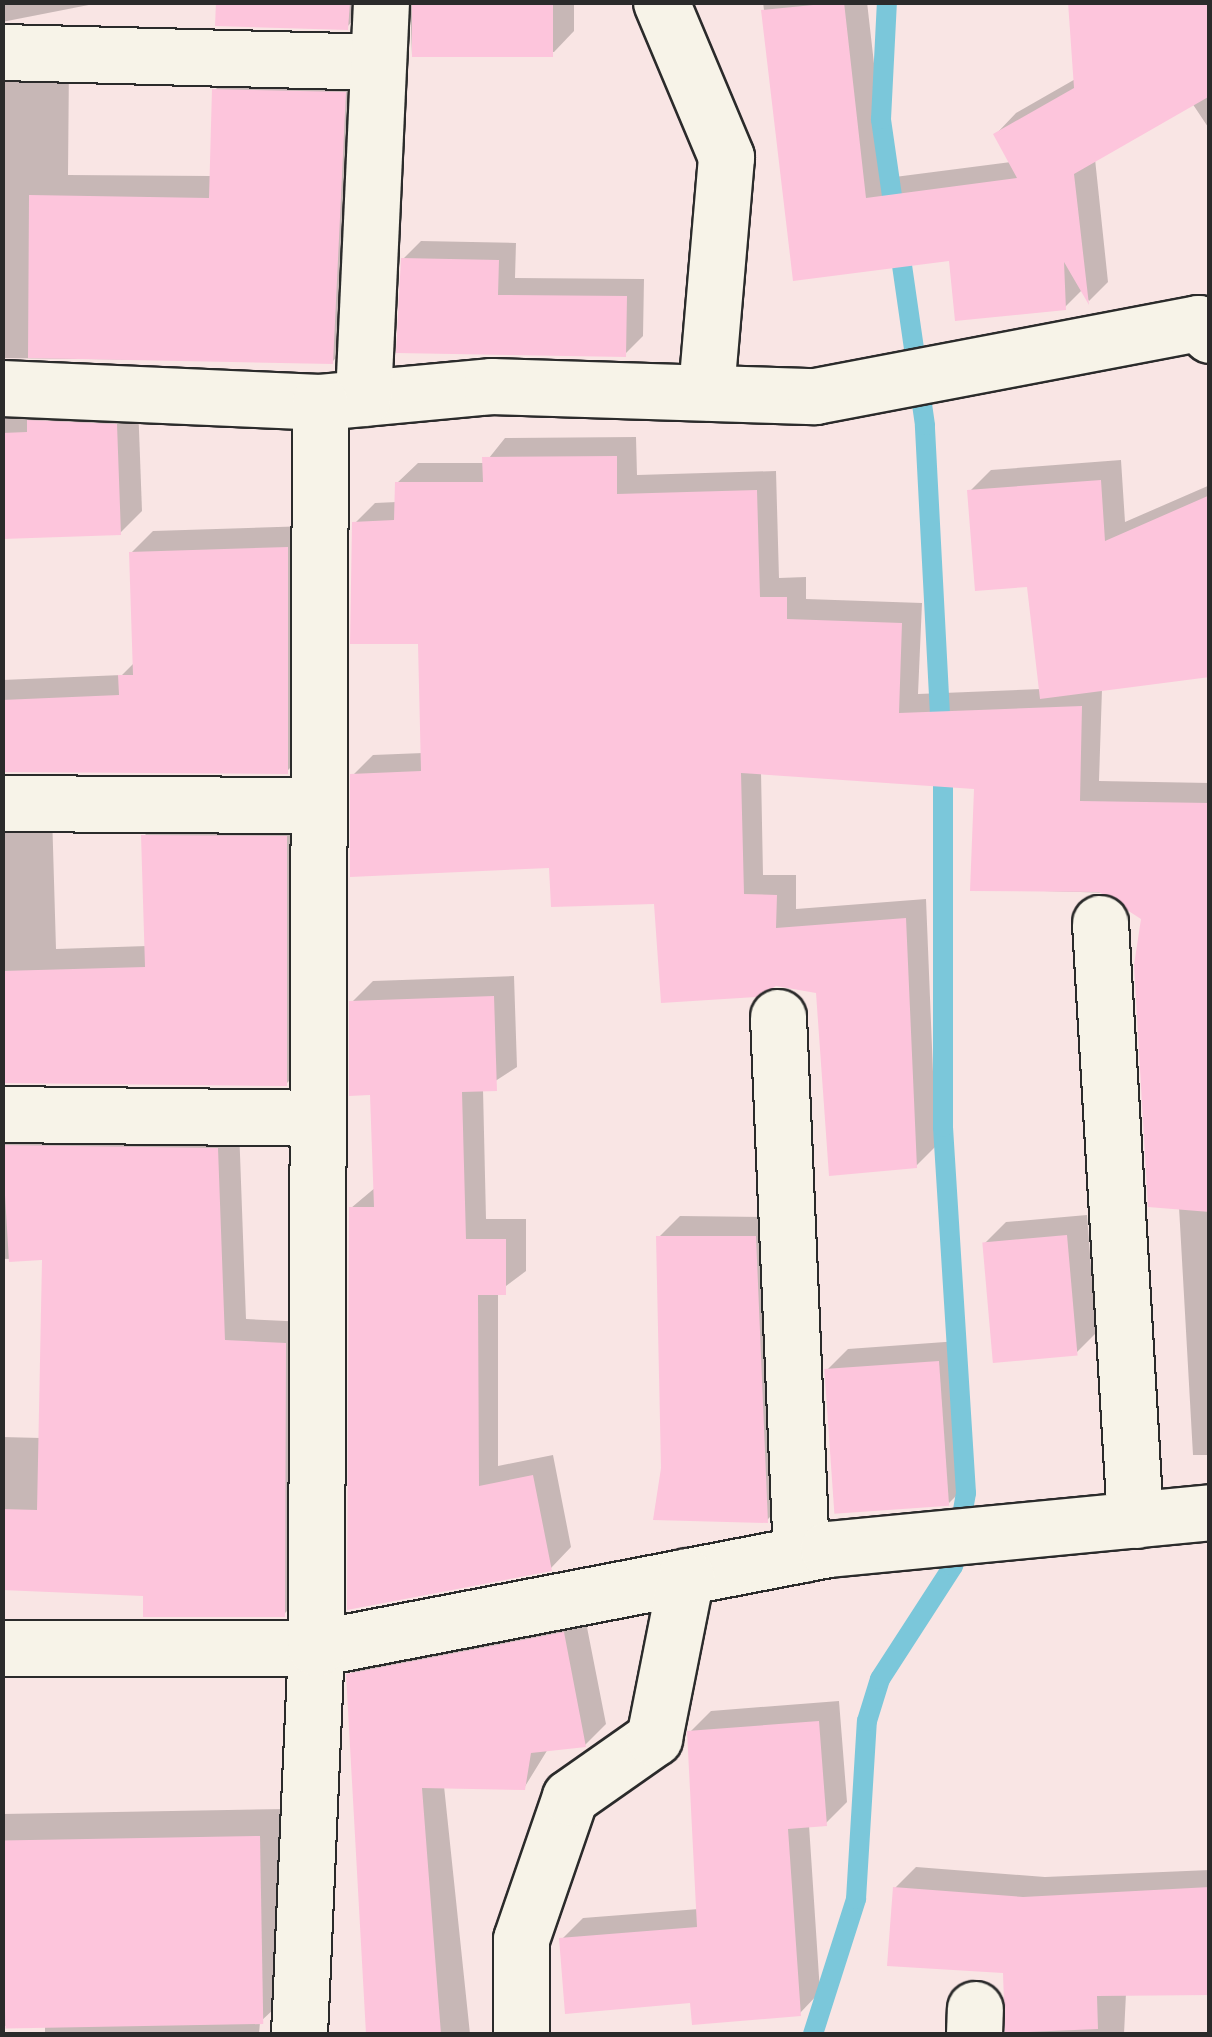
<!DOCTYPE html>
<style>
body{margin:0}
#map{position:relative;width:1212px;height:2037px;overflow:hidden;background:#f9e5e4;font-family:Sriracha,sans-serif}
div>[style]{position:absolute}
.shadow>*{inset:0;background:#0003}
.stream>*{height:20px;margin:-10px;padding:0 10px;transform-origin:10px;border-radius:10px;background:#7bc7da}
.building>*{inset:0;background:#fdc5dc;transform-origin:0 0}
.roads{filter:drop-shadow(2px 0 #2b2b2b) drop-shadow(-2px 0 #2b2b2b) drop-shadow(0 2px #2b2b2b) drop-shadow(0 -2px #2b2b2b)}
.street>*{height:55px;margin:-27.5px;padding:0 27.5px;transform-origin:27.5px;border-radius:27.5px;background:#f7f3e8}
span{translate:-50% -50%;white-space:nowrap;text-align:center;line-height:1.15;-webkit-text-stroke:10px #f7f3e8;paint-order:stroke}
.frame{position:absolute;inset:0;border:5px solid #2b2b2b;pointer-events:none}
</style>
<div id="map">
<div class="shadow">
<div style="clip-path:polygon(2px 2px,104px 2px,2px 22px)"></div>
<div style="clip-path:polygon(218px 2px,370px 2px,347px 27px)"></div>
<div style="clip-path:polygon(410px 2px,574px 2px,574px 31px,554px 52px,412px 55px)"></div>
<div style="clip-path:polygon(763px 2px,867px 2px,887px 178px,1011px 162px,996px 134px,1016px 113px,1210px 2px,1210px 130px,1192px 103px,1095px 159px,1108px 282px,1089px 301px,1082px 290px,1065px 307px,952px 258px,796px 278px)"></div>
<div style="clip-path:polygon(2px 48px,69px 63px,68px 175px,212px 176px,215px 90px,237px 68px,366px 71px,354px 339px,332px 362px,2px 358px)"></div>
<div style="clip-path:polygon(421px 241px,516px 243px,515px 278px,644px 279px,643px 336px,625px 354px,403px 259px)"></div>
<div style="clip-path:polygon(2px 383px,138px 403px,142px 511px,120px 533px,2px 537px)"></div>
<div style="clip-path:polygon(636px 437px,637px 475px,776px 471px,779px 578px,806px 577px,806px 599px,922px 603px,918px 694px,1042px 689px,1029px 585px,970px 491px,991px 470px,1121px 460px,1125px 522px,1210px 485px,1210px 666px,1102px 689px,1099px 781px,1210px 783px,1210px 1455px,1193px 1455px,1179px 1207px,1143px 919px,1116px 893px,973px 889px,976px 787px,761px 772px,763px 875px,796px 875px,796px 909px,926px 899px,936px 1146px,916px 1166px,818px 990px,657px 901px,353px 775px,373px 755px,423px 753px,421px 642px,355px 523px,375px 503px,397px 502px,397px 483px,418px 463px,485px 463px,505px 438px)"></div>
<div style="clip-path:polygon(309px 526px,309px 749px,287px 771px,2px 769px,2px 680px,122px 675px,135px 662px,131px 553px,153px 531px)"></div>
<div style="clip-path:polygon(2px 798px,52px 813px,56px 949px,147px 946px,144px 836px,166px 814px,308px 815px,308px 1062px,286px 1084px,2px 1080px)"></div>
<div style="clip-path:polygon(514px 976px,517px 1067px,483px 1089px,486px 1219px,526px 1219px,526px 1271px,498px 1292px,498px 1466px,553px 1455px,571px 1547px,551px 1568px,350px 1607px,351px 1208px,376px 1187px,372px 1092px,352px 1002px,373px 981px)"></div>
<div style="clip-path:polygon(2px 1111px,239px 1127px,246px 1319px,307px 1322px,306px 1592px,284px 1614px,146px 1593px,2px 1588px,2px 1437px,41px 1438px,44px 1258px,2px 1259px)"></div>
<div style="clip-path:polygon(1087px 1215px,1096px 1333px,1075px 1354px,985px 1243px,1006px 1222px)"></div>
<div style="clip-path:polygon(680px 1216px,776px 1217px,788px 1499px,767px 1520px,659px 1237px)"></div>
<div style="clip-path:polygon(959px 1341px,970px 1482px,949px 1503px,827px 1370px,848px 1349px)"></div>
<div style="clip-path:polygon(584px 1612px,606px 1724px,585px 1745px,548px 1749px,524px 1788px,444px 1786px,470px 2034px,371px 2034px,349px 1675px,370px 1654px)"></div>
<div style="clip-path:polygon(839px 1701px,847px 1802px,826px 1823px,809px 1825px,820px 1992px,800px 2013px,693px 2000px,562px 1939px,583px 1918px,699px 1909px,690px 1732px,711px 1711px)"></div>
<div style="clip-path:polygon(288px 1809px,291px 1993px,260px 2022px,259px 2034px,45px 2034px,45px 2026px,2px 2026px,2px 1814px)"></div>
<div style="clip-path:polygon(916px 1867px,1045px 1877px,1210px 1870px,1210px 1993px,1126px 1993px,1124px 2034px,1008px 2034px,1005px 1971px,895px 1888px)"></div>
</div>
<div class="stream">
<div style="left:813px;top:2034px;width:142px;rotate:-72.3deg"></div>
<div style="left:856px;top:1899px;width:178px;rotate:-86.5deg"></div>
<div style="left:867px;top:1721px;width:44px;rotate:-72.8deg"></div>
<div style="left:880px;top:1679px;width:135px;rotate:-57.1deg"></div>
<div style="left:953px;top:1566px;width:74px;rotate:-79.9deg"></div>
<div style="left:966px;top:1493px;width:367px;rotate:-93.6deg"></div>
<div style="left:943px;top:1127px;width:355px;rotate:-90deg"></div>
<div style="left:943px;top:772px;width:347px;rotate:-93deg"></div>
<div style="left:925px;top:425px;width:309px;rotate:-98.2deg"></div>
<div style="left:881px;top:119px;width:117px;rotate:-87.1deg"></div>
</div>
<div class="building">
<div style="clip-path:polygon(216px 2px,350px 2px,348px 30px,215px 26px)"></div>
<div style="left:412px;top:2px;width:141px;height:55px"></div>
<div style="clip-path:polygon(844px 2px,866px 198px,1017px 178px,993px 134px,1074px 88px,1068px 2px,1210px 2px,1210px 96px,1074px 174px,1089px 305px,1064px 262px,1066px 310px,955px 321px,949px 261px,793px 281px,761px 10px)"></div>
<div style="clip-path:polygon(212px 89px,346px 92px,333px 364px,28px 358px,29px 195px,209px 198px)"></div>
<div style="clip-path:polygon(401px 258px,499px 260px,498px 295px,627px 296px,626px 357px,396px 353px)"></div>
<div style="clip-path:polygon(27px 420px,117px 424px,121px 535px,2px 539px,2px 433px,27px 432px)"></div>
<div style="clip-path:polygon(617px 456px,617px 494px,757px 490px,760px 597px,787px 597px,787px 619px,902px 623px,899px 713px,1082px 706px,1080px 801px,1210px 803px,1210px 1212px,1148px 1207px,1134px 965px,1141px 919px,1099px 892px,970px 891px,974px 789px,741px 773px,744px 894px,777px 895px,776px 928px,906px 918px,917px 1168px,829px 1176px,816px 993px,776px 986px,756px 997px,661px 1003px,654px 904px,551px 907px,549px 868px,350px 877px,350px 774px,421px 771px,418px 644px,350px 644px,352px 522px,394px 520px,395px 482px,483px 482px,482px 457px)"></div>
<div style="clip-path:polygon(1101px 480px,1105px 541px,1210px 495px,1210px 677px,1040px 699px,1027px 587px,975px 591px,967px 490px)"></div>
<div style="clip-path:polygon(288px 547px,288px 774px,2px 772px,2px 700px,119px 695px,118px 675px,133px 675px,129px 552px)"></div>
<div style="clip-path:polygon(141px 835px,287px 836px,287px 1086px,2px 1083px,2px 971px,145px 967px)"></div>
<div style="clip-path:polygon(494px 996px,497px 1091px,462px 1092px,466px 1239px,506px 1239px,506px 1295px,478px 1295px,479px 1486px,533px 1475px,552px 1571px,347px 1610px,349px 1207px,374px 1207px,370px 1095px,349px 1096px,349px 1001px)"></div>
<div style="clip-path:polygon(2px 1145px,218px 1148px,225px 1340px,286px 1343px,285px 1617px,143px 1617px,143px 1596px,2px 1590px,2px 1509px,37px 1510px,42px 1260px,9px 1262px)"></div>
<div style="left:1067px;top:1235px;width:121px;height:85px;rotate:85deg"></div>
<div style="clip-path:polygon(656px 1236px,756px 1236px,768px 1523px,653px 1520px,661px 1468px)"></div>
<div style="left:939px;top:1361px;width:145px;height:115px;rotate:86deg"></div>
<div style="clip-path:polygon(564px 1632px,586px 1747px,531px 1753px,525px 1790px,422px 1788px,441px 2034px,366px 2034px,346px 1674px)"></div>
<div style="clip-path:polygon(819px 1721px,827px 1826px,788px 1829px,801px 2016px,692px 2025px,690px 2003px,565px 2014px,559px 1938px,697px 1927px,687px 1731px)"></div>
<div style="left:260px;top:1836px;width:188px;height:258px;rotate:89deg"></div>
<div style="clip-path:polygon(893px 1887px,1023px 1897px,1210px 1887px,1210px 1995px,1097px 1996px,1098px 2029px,1005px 2033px,1003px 1973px,887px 1966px)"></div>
</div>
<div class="roads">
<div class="street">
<div style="left:661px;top:2px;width:168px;rotate:67.2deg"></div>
<div style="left:726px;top:157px;width:236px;rotate:94.9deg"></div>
<div style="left:2px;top:52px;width:376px;rotate:1.5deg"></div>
<div style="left:2px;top:388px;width:318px;rotate:2.5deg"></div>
<div style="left:320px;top:402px;width:172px;rotate:-5.3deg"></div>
<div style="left:491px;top:386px;width:324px;rotate:1.8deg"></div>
<div style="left:815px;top:396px;width:390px;rotate:-10.8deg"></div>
<div style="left:1198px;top:323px;width:17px;rotate:45deg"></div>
<div style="left:363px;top:398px;width:396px;rotate:-87.4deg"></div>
<div style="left:2px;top:803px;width:317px;rotate:0.4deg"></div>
<div style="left:1100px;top:923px;width:598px;rotate:86.64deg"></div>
<div style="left:778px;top:1017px;width:538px;rotate:87.55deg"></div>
<div style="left:2px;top:1114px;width:315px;rotate:0.7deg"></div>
<div style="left:2px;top:1648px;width:314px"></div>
<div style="left:316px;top:1648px;width:521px;rotate:-10.94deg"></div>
<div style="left:828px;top:1549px;width:384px;rotate:-5.5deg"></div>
<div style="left:299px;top:2034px;width:386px;rotate:-87.5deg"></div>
<div style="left:316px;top:1648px;width:1246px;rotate:-89.82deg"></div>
<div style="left:521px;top:2034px;width:95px;rotate:-90deg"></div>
<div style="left:521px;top:1939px;width:150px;rotate:-71deg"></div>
<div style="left:570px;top:1797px;width:103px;rotate:-35.1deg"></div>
<div style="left:654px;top:1738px;width:165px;rotate:-78.8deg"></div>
<div style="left:974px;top:2034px;width:25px;rotate:-88deg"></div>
</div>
</div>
<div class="frame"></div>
</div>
